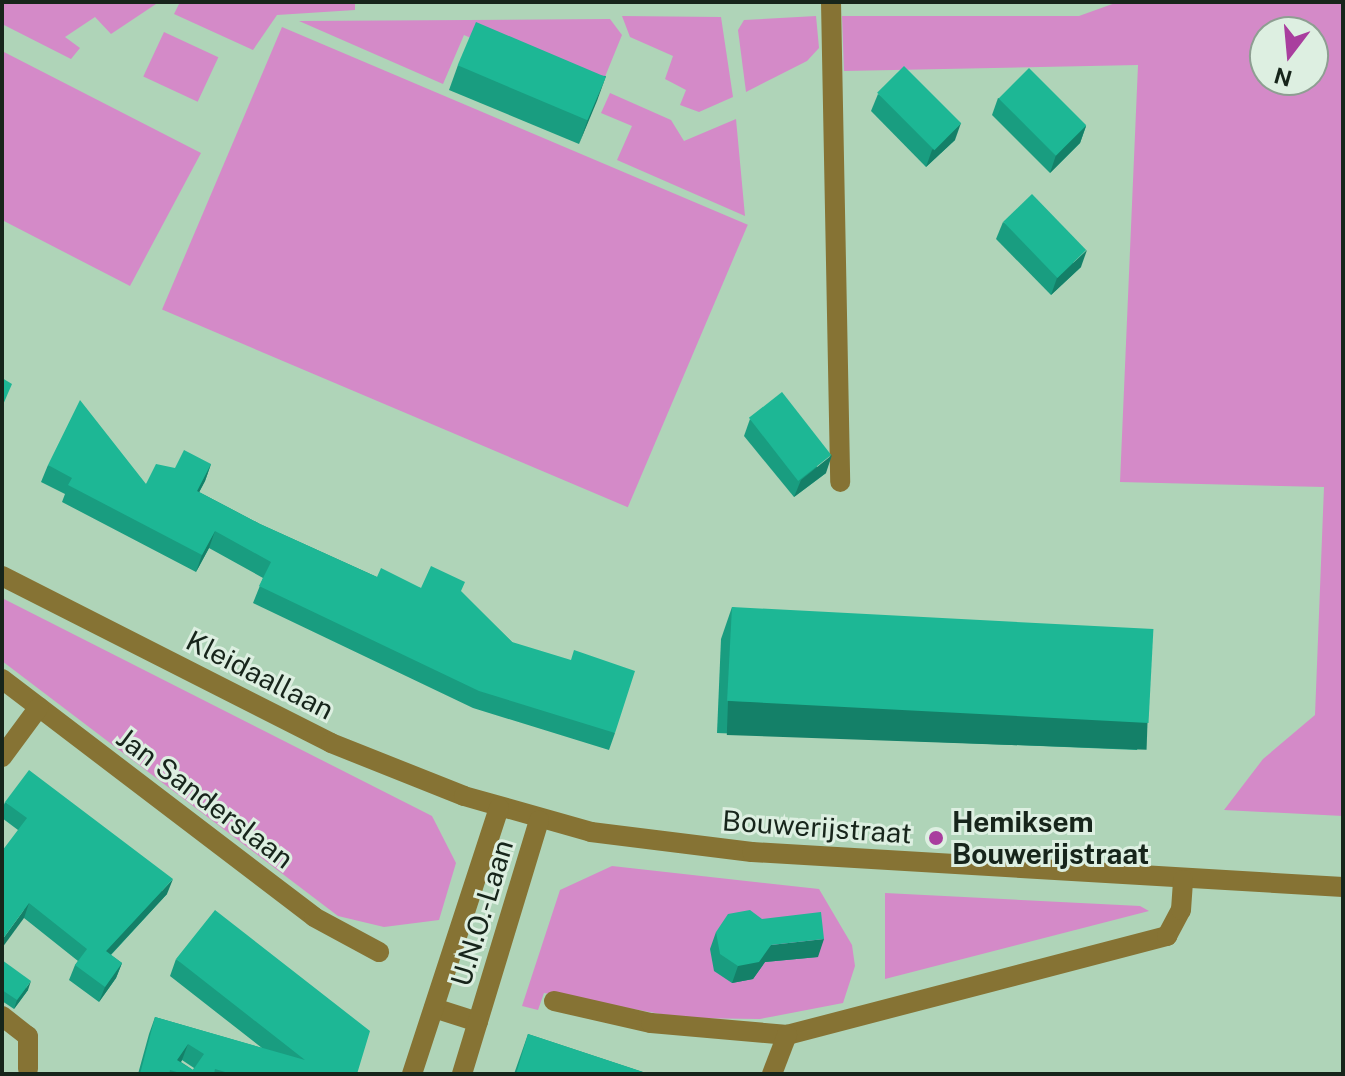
<!DOCTYPE html>
<style>
body{margin:0}
#map{position:relative;width:1345px;height:1076px;overflow:hidden;background:#afd4b8;font-family:"Public Sans",sans-serif}
div>[style]{position:absolute}
.green>*{inset:0;background:#d48ac8;transform-origin:0 0}
.minor>*{height:20px;margin:-10px;padding:0 10px;transform-origin:10px;border-radius:10px;background:#867334}
.wall>*{inset:0;background:#199d80}
.shaded-wall>*{inset:0;background:#148068;transform-origin:0 0}
.building>*{inset:0;background:#1db795;transform-origin:0 0}
.dots>*{width:22px;height:22px;translate:-50% -50%;box-sizing:border-box;border:4px solid #ddefe1;border-radius:50%}
span{translate:-50% -50%;white-space:nowrap;text-align:center;line-height:1.15;-webkit-text-stroke:6px #ddefe1;paint-order:stroke}
.street-label{font-size:28px;color:#17251b}
.poi-label{font-size:28px;color:#17251b;font-weight:700}
.left{translate:0 -50%;text-align:left}
.frame{position:absolute;inset:0;border:4px solid #17251b;pointer-events:none}
.north{position:absolute;left:1249px;top:16px;width:80px;height:80px;box-sizing:border-box;background:#ddefe1;border:2px solid #8e9e92;border-radius:50%;rotate:196deg;font-size:22px;font-weight:700;line-height:32px;text-align:center;color:#17251b}
.north::after{content:'';display:block;margin:auto;width:28px;height:36px;background:#a93e9e;clip-path:polygon(50% 0,100% 100%,50% 72%,0 100%)}
</style>
<div id="map">
<div class="green">
<div style="clip-path:polygon(2px 2px,159px 2px,111px 34px,95px 17px,65px 37px,80px 48px,71px 59px,2px 24px)"></div>
<div style="clip-path:polygon(180px 2px,355px 2px,355px 10px,277px 15px,253px 50px,174px 14px)"></div>
<div style="clip-path:polygon(evenodd,1118px 2px,1343px 2px,1343px 816px,1224px 810px,1263px 759px,1315px 715px,1324px 487px,1120px 482px,1138px 65px,844px 71px,842px 16px,1079px 16px,1118px 2px,1265px 32px,1313px 32px,1313px 80px,1265px 80px,1265px 32px)"></div>
<div style="clip-path:polygon(622px 16px,721px 17px,733px 97px,699px 112px,680px 105px,686px 90px,665px 79px,673px 56px,630px 37px)"></div>
<div style="clip-path:polygon(816px 16px,819px 48px,807px 61px,746px 92px,738px 30px,744px 20px)"></div>
<div style="clip-path:polygon(610px 19px,622px 35px,598px 94px,464px 35px,443px 84px,299px 21px)"></div>
<div style="left:282px;top:27px;width:506px;height:307px;rotate:23deg"></div>
<div style="left:164px;top:32px;width:60px;height:49px;rotate:25deg"></div>
<div style="clip-path:polygon(2px 51px,201px 153px,130px 286px,2px 220px)"></div>
<div style="clip-path:polygon(610px 93px,671px 120px,684px 141px,736px 119px,745px 216px,617px 160px,632px 126px,601px 113px)"></div>
<div style="clip-path:polygon(2px 598px,432px 816px,456px 863px,439px 920px,384px 927px,338px 916px,2px 661px)"></div>
<div style="clip-path:polygon(612px 866px,819px 889px,852px 945px,855px 966px,843px 1003px,760px 1019px,683px 1018px,544px 993px,538px 1010px,522px 1006px,560px 890px)"></div>
<div style="clip-path:polygon(885px 893px,1140px 906px,1149px 911px,885px 979px)"></div>
</div>
<div class="minor">
<div style="left:831px;top:2px;width:480px;rotate:88.9deg"></div>
<div style="left:2px;top:576px;width:369px;rotate:26.9deg"></div>
<div style="left:331px;top:743px;width:143px;rotate:21.7deg"></div>
<div style="left:464px;top:796px;width:132px;rotate:15.8deg"></div>
<div style="left:591px;top:832px;width:162px;rotate:7.1deg"></div>
<div style="left:752px;top:852px;width:592px;rotate:3.39deg"></div>
<div style="left:2px;top:679px;width:392px;rotate:37.3deg"></div>
<div style="left:314px;top:917px;width:74px;rotate:28.3deg"></div>
<div style="left:2px;top:757px;width:62px;rotate:-53.5deg"></div>
<div style="left:554px;top:1001px;width:99px;rotate:12.8deg"></div>
<div style="left:651px;top:1023px;width:137px;rotate:5deg"></div>
<div style="left:787px;top:1035px;width:393px;rotate:-14.6deg"></div>
<div style="left:1167px;top:936px;width:30px;rotate:-62deg"></div>
<div style="left:1181px;top:910px;width:30px;rotate:-86deg"></div>
<div style="left:434px;top:1008px;width:46px;rotate:17.7deg"></div>
<div style="left:2px;top:1016px;width:33px;rotate:38deg"></div>
<div style="left:28px;top:1036px;width:33px;rotate:90deg"></div>
<div style="left:412px;top:1074px;width:280px;rotate:-71.9deg"></div>
<div style="left:462px;top:1074px;width:265px;rotate:-73.1deg"></div>
<div style="left:772px;top:1074px;width:42px;rotate:-69deg"></div>
</div>
<div class="wall">
<div style="clip-path:polygon(458px 65px,606px 76px,579px 144px,449px 90px)"></div>
<div style="clip-path:polygon(878px 94px,955px 140px,926px 167px,871px 111px)"></div>
<div style="clip-path:polygon(998px 98px,1086px 126px,1080px 143px,1050px 173px,992px 115px)"></div>
<div style="clip-path:polygon(1003px 222px,1081px 267px,1051px 295px,996px 239px)"></div>
<div style="clip-path:polygon(750px 419px,826px 473px,794px 497px,744px 436px)"></div>
<div style="clip-path:polygon(211px 464px,205px 481px,199px 492px,260px 524px,377px 577px,421px 588px,461px 592px,512px 642px,615px 733px,609px 750px,473px 708px,253px 603px,263px 578px,209px 548px,196px 572px,62px 502px,65px 494px,41px 482px,48px 465px,146px 484px,175px 468px)"></div>
<div style="clip-path:polygon(732px 607px,1148px 718px,1137px 750px,717px 733px,721px 639px)"></div>
<div style="clip-path:polygon(5px 802px,167px 894px,111px 955px,122px 963px,116px 978px,99px 1002px,69px 980px,75px 965px,78px 961px,24px 918px,18px 830px,2px 818px,2px 810px)"></div>
<div style="clip-path:polygon(716px 932px,818px 957px,765px 962px,753px 979px,732px 983px,714px 971px,710px 949px)"></div>
<div style="clip-path:polygon(evenodd,176px 959px,357px 1074px,138px 1074px,149px 1034px,155px 1017px,262px 1048px,170px 976px,176px 959px,182px 1060px,194px 1068px,193px 1070px,181px 1062px,182px 1060px)"></div>
<div style="clip-path:polygon(2px 960px,28px 990px,14px 1009px,2px 1001px)"></div>
<div style="clip-path:polygon(528px 1034px,649px 1074px,514px 1074px)"></div>
</div>
<div class="shaded-wall">
<div style="clip-path:polygon(606px 76px,597px 101px,579px 144px,588px 119px)"></div>
<div style="clip-path:polygon(961px 123px,955px 140px,926px 167px,932px 150px)"></div>
<div style="clip-path:polygon(1086px 126px,1080px 143px,1050px 173px,1056px 155px)"></div>
<div style="clip-path:polygon(1087px 250px,1081px 267px,1051px 295px,1057px 278px)"></div>
<div style="clip-path:polygon(832px 455px,826px 473px,794px 497px,801px 480px)"></div>
<div style="clip-path:polygon(211px 464px,205px 481px,191px 508px,197px 491px)"></div>
<div style="clip-path:polygon(215px 531px,209px 548px,196px 572px,202px 555px)"></div>
<div style="left:728px;top:701px;width:420px;height:34px;rotate:2deg"></div>
<div style="clip-path:polygon(173px 879px,167px 894px,100px 966px,106px 951px)"></div>
<div style="clip-path:polygon(29px 903px,24px 918px,2px 948px,2px 940px)"></div>
<div style="clip-path:polygon(824px 939px,818px 957px,765px 962px,753px 979px,732px 983px,738px 966px,771px 945px)"></div>
<div style="clip-path:polygon(122px 963px,116px 978px,99px 1002px,105px 987px)"></div>
<div style="clip-path:polygon(31px 981px,28px 990px,14px 1009px,17px 1000px)"></div>
<div style="clip-path:polygon(188px 1044px,182px 1060px,175px 1072px,177px 1060px)"></div>
</div>
<div class="building">
<div style="left:476px;top:22px;width:141px;height:47px;rotate:23deg"></div>
<div style="left:904px;top:66px;width:81px;height:38px;rotate:45deg"></div>
<div style="left:1029px;top:68px;width:81px;height:43px;rotate:45deg"></div>
<div style="left:1032px;top:194px;width:78px;height:40px;rotate:46deg"></div>
<div style="clip-path:polygon(2px 378px,12px 384px,2px 407px)"></div>
<div style="left:782px;top:392px;width:80px;height:42px;rotate:52deg"></div>
<div style="clip-path:polygon(80px 400px,146px 484px,156px 464px,175px 468px,184px 450px,211px 464px,197px 491px,260px 524px,377px 577px,381px 568px,421px 588px,431px 566px,465px 582px,461px 591px,512px 642px,571px 660px,574px 650px,635px 671px,615px 733px,479px 691px,259px 586px,271px 562px,215px 531px,202px 555px,68px 485px,72px 478px,48px 465px)"></div>
<div style="left:732px;top:607px;width:422px;height:94px;rotate:3deg"></div>
<div style="clip-path:polygon(29px 770px,173px 879px,106px 951px,122px 963px,105px 987px,75px 965px,87px 949px,29px 903px,2px 940px,2px 851px,27px 818px,5px 802px)"></div>
<div style="clip-path:polygon(evenodd,215px 910px,370px 1031px,357px 1074px,232px 1074px,215px 1069px,214px 1074px,183px 1074px,170px 1070px,169px 1074px,140px 1074px,155px 1017px,305px 1060px,176px 959px,215px 910px,188px 1044px,204px 1054px,193px 1070px,177px 1060px,188px 1044px)"></div>
<div style="clip-path:polygon(750px 910px,762px 919px,821px 912px,824px 939px,771px 945px,759px 962px,738px 966px,720px 954px,716px 932px,728px 914px)"></div>
<div style="clip-path:polygon(2px 960px,31px 981px,17px 1000px,2px 990px)"></div>
<div style="clip-path:polygon(528px 1034px,649px 1074px,516px 1074px)"></div>
</div>
<div class="dots">
<div style="left:936px;top:838px;background:#a93e9e"></div>
</div>
<div class="street-label">
<span style="left:260px;top:675px;rotate:27deg">Kleidaallaan</span>
<span style="left:205px;top:798px;rotate:37deg">Jan Sanderslaan</span>
<span style="left:817px;top:827px;rotate:4deg">Bouwerijstraat</span>
<span style="left:482px;top:913px;rotate:-73deg">U.N.O.-Laan</span>
</div>
<div class="poi-label">
<span class="left" style="left:952px;top:838px">Hemiksem<br>Bouwerijstraat</span>
</div>
<div class="frame"></div>
<div class="north">N</div>
</div>
